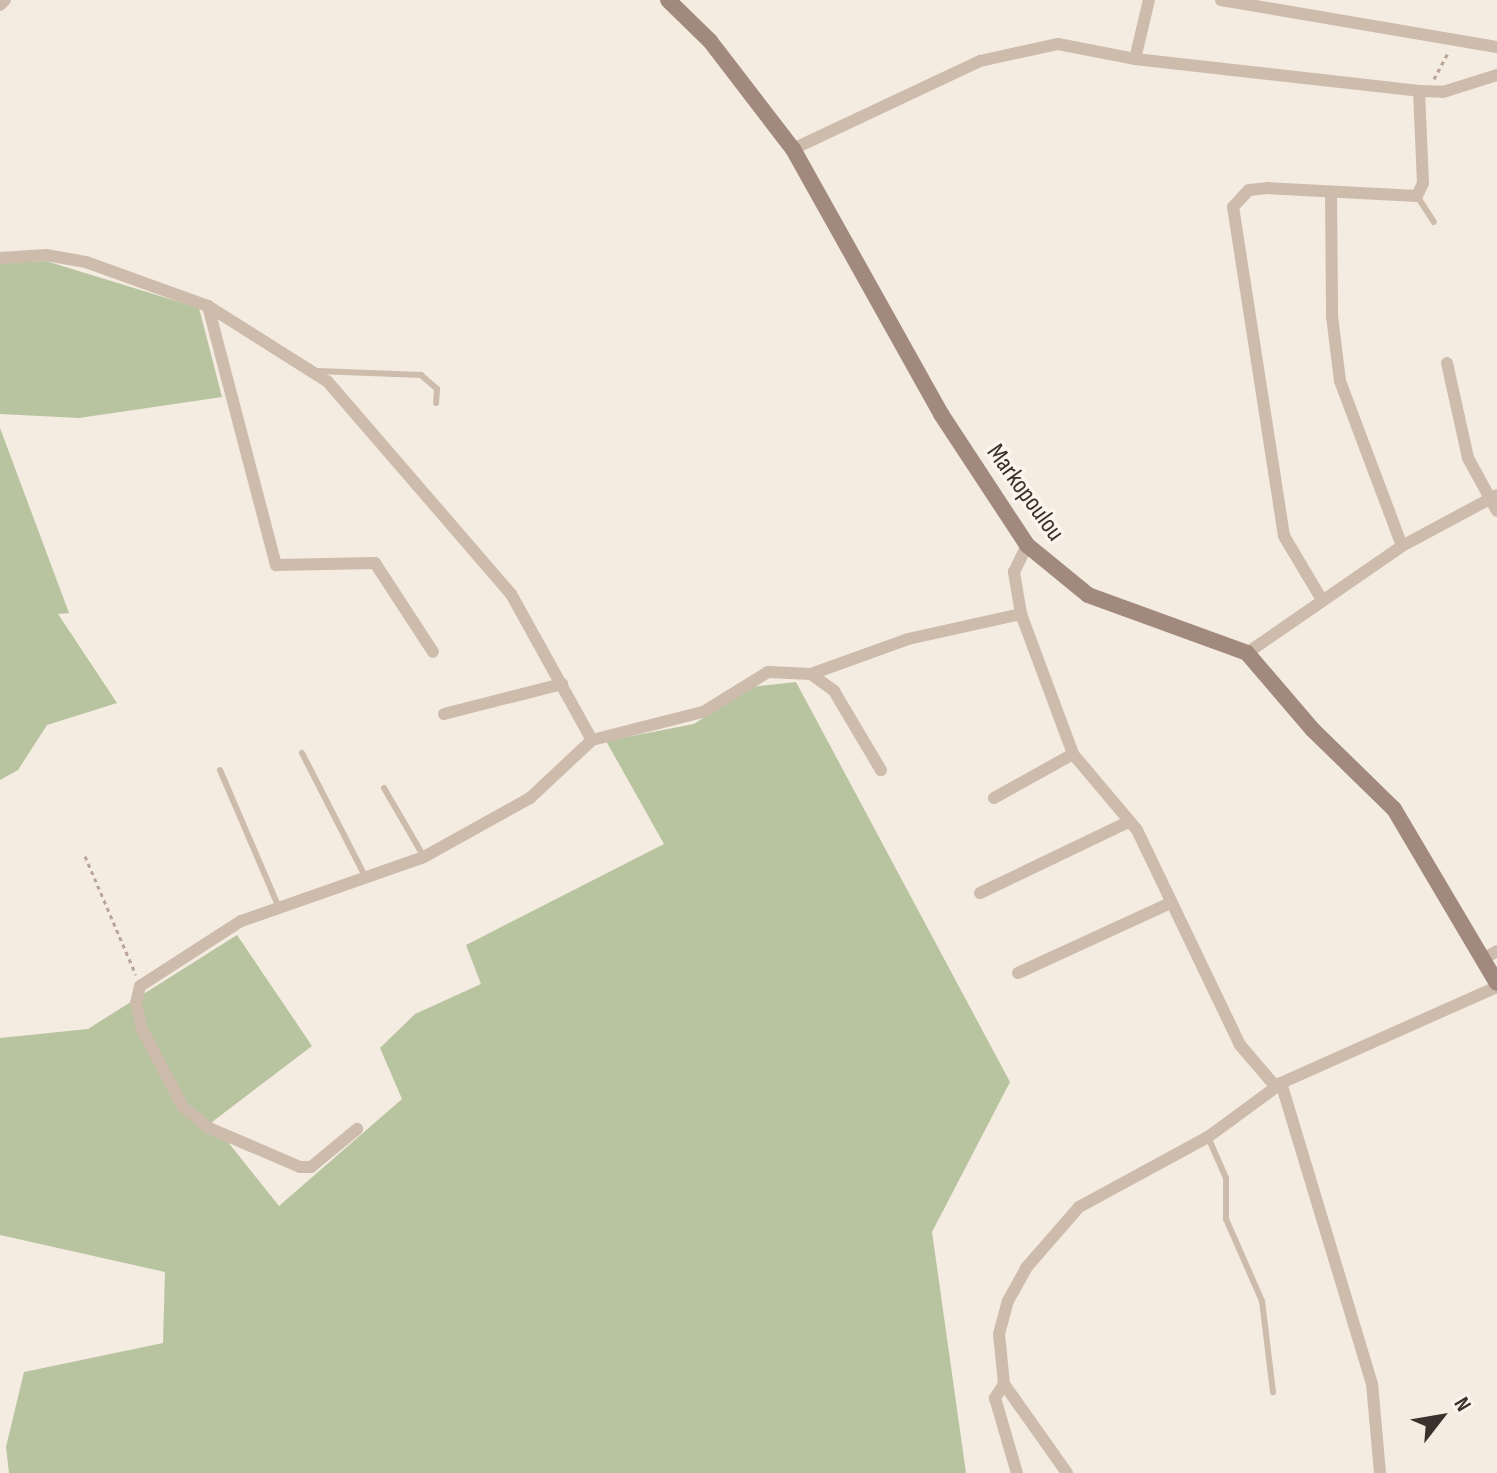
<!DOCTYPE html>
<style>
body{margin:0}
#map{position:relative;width:1497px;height:1473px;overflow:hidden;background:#f4ebe1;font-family:"Sofia Sans Condensed",sans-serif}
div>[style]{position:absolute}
.green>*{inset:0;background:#b8c4a0}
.path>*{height:3px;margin-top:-1.5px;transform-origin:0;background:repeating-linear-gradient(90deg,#b9a596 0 4px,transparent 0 8px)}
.lane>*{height:6px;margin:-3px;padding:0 3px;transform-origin:3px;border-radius:3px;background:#cdbbac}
.street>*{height:12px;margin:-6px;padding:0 6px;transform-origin:6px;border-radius:6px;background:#cdbbac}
.secondary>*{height:16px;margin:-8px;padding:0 8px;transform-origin:8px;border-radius:8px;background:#a18a7d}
span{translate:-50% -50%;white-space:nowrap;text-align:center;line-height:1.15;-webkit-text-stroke:7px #fbf5ee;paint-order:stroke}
.street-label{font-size:26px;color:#3b302b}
.north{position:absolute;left:1401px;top:1377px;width:80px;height:80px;-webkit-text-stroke:6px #fbf5ee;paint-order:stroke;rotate:59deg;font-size:22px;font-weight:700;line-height:32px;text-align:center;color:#3b302b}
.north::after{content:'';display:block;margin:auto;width:28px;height:36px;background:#3b302b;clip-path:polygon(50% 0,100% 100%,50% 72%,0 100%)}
</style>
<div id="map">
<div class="green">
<div style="clip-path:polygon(46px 261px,199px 308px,222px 397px,79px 418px,0 414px,0 263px)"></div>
<div style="clip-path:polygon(0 428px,69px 613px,58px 614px,117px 703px,47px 725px,18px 770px,0 780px)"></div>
<div style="clip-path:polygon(796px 682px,1010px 1082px,932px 1232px,966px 1473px,9px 1473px,6px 1447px,24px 1372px,163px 1343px,165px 1272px,0 1235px,0 1038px,88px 1029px,237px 935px,312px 1046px,212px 1122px,279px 1206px,402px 1099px,380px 1048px,415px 1014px,481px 984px,466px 945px,664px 844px,606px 741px,694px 724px,751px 687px)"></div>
</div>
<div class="path">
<div style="left:1434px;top:79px;width:32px;rotate:-62deg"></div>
<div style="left:85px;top:856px;width:129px;rotate:66.8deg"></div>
</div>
<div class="lane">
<div style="left:1417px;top:196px;width:31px;rotate:57deg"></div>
<div style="left:318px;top:371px;width:103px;rotate:2.2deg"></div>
<div style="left:421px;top:375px;width:21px;rotate:41deg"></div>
<div style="left:437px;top:389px;width:14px;rotate:94deg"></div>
<div style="left:302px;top:753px;width:140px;rotate:62.9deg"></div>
<div style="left:220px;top:770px;width:147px;rotate:66.8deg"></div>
<div style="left:384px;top:788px;width:80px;rotate:59.9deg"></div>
<div style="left:1208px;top:1137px;width:45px;rotate:66.3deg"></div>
<div style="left:1226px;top:1178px;width:41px;rotate:90deg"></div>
<div style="left:1226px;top:1219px;width:90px;rotate:66.3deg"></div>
<div style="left:1262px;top:1301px;width:92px;rotate:83.1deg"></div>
</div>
<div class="street">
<div style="left:1221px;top:0;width:280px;rotate:9.7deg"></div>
<div style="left:0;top:5px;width:7px;rotate:-45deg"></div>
<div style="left:1135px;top:59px;width:61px;rotate:-76.7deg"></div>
<div style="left:793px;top:149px;width:207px;rotate:-25.2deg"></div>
<div style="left:980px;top:61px;width:80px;rotate:-12.3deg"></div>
<div style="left:1058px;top:44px;width:78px;rotate:11deg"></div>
<div style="left:1135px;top:59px;width:286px;rotate:6.4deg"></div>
<div style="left:1419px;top:91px;width:24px;rotate:2deg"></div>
<div style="left:1443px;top:92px;width:57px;rotate:-17.5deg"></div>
<div style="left:1331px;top:192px;width:124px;rotate:89.5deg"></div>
<div style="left:1332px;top:316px;width:65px;rotate:83deg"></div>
<div style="left:1340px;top:381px;width:176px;rotate:69.4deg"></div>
<div style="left:0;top:258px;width:46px;rotate:-3.7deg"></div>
<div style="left:46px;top:255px;width:41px;rotate:9.9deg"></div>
<div style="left:86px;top:262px;width:130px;rotate:19.8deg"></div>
<div style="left:208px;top:306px;width:142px;rotate:32.3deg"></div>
<div style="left:328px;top:382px;width:280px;rotate:49.2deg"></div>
<div style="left:511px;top:594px;width:167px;rotate:61deg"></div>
<div style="left:592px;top:740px;width:85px;rotate:136.9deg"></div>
<div style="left:530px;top:798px;width:121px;rotate:150.9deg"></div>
<div style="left:424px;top:857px;width:194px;rotate:160.7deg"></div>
<div style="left:241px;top:921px;width:120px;rotate:147.2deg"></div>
<div style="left:140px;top:986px;width:17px;rotate:103deg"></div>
<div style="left:136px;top:1003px;width:27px;rotate:77deg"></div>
<div style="left:142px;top:1029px;width:88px;rotate:62.3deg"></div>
<div style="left:183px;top:1107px;width:33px;rotate:39deg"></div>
<div style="left:209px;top:1128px;width:99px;rotate:23.2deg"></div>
<div style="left:300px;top:1167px;width:11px"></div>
<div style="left:311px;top:1167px;width:60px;rotate:-39.6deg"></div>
<div style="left:208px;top:306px;width:268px;rotate:75.3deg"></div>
<div style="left:276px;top:565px;width:99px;rotate:-1.2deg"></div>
<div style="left:375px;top:563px;width:106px;rotate:56.9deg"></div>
<div style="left:1447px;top:363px;width:97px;rotate:77.5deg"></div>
<div style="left:1468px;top:458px;width:60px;rotate:61.3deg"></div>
<div style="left:1322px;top:600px;width:74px;rotate:-120.7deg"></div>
<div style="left:1284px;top:536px;width:333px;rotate:-98.8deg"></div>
<div style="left:1233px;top:207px;width:23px;rotate:-47deg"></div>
<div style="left:1249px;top:190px;width:18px;rotate:-6deg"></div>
<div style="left:1267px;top:188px;width:150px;rotate:3.1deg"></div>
<div style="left:1417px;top:196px;width:14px;rotate:-65deg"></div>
<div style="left:1423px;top:183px;width:92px;rotate:-92.5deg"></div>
<div style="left:1021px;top:614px;width:149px;rotate:69.6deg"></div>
<div style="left:1073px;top:754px;width:99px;rotate:49.9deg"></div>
<div style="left:1137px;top:830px;width:238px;rotate:64.4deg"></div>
<div style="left:1240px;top:1045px;width:55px;rotate:49.4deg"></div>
<div style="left:1276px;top:1087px;width:6px;rotate:-39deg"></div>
<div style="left:1247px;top:653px;width:188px;rotate:-34.6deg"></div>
<div style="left:1402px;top:546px;width:108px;rotate:-28.2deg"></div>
<div style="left:811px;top:674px;width:29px;rotate:36deg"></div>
<div style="left:834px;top:691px;width:92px;rotate:59.3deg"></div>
<div style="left:444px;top:714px;width:122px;rotate:-14.3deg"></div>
<div style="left:592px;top:740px;width:114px;rotate:-14.2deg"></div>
<div style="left:703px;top:712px;width:76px;rotate:-31.6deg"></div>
<div style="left:768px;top:672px;width:43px;rotate:2.7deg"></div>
<div style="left:811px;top:674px;width:103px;rotate:-19.8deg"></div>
<div style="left:908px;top:639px;width:116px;rotate:-12.5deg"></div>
<div style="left:1021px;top:614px;width:43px;rotate:-99.5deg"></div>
<div style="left:1014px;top:572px;width:30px;rotate:-64deg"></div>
<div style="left:994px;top:798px;width:90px;rotate:-29.1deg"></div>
<div style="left:980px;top:893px;width:166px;rotate:-25.6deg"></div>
<div style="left:1484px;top:958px;width:15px;rotate:-28deg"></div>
<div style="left:1018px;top:973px;width:167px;rotate:-24.7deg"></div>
<div style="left:1004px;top:1384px;width:17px;rotate:123deg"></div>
<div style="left:995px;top:1398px;width:78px;rotate:73.7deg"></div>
<div style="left:1067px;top:1473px;width:109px;rotate:-125.3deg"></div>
<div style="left:1004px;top:1384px;width:50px;rotate:-95.7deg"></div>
<div style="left:999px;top:1334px;width:34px;rotate:-75deg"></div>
<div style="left:1008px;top:1301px;width:38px;rotate:-61deg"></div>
<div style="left:1026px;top:1268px;width:81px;rotate:-49deg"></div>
<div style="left:1079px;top:1207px;width:147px;rotate:-28.5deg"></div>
<div style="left:1208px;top:1137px;width:84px;rotate:-36.3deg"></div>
<div style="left:1380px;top:1473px;width:89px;rotate:-95.1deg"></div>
<div style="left:1372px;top:1384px;width:314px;rotate:-106.8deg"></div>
<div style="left:1281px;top:1083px;width:236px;rotate:-24deg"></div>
</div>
<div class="secondary">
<div style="left:668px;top:0;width:59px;rotate:44.3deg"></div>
<div style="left:710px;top:41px;width:136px;rotate:52.5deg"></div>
<div style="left:793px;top:149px;width:304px;rotate:60.8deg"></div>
<div style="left:941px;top:414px;width:157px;rotate:56.7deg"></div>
<div style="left:1027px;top:545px;width:79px;rotate:39.3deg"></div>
<div style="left:1088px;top:595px;width:169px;rotate:20deg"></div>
<div style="left:1247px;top:653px;width:101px;rotate:49.4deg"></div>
<div style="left:1313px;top:730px;width:113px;rotate:44.3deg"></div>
<div style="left:1394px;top:809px;width:202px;rotate:59.4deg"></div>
</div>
<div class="street-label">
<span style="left:1025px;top:493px;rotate:54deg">Markopoulou</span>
</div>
<div class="north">N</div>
</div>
